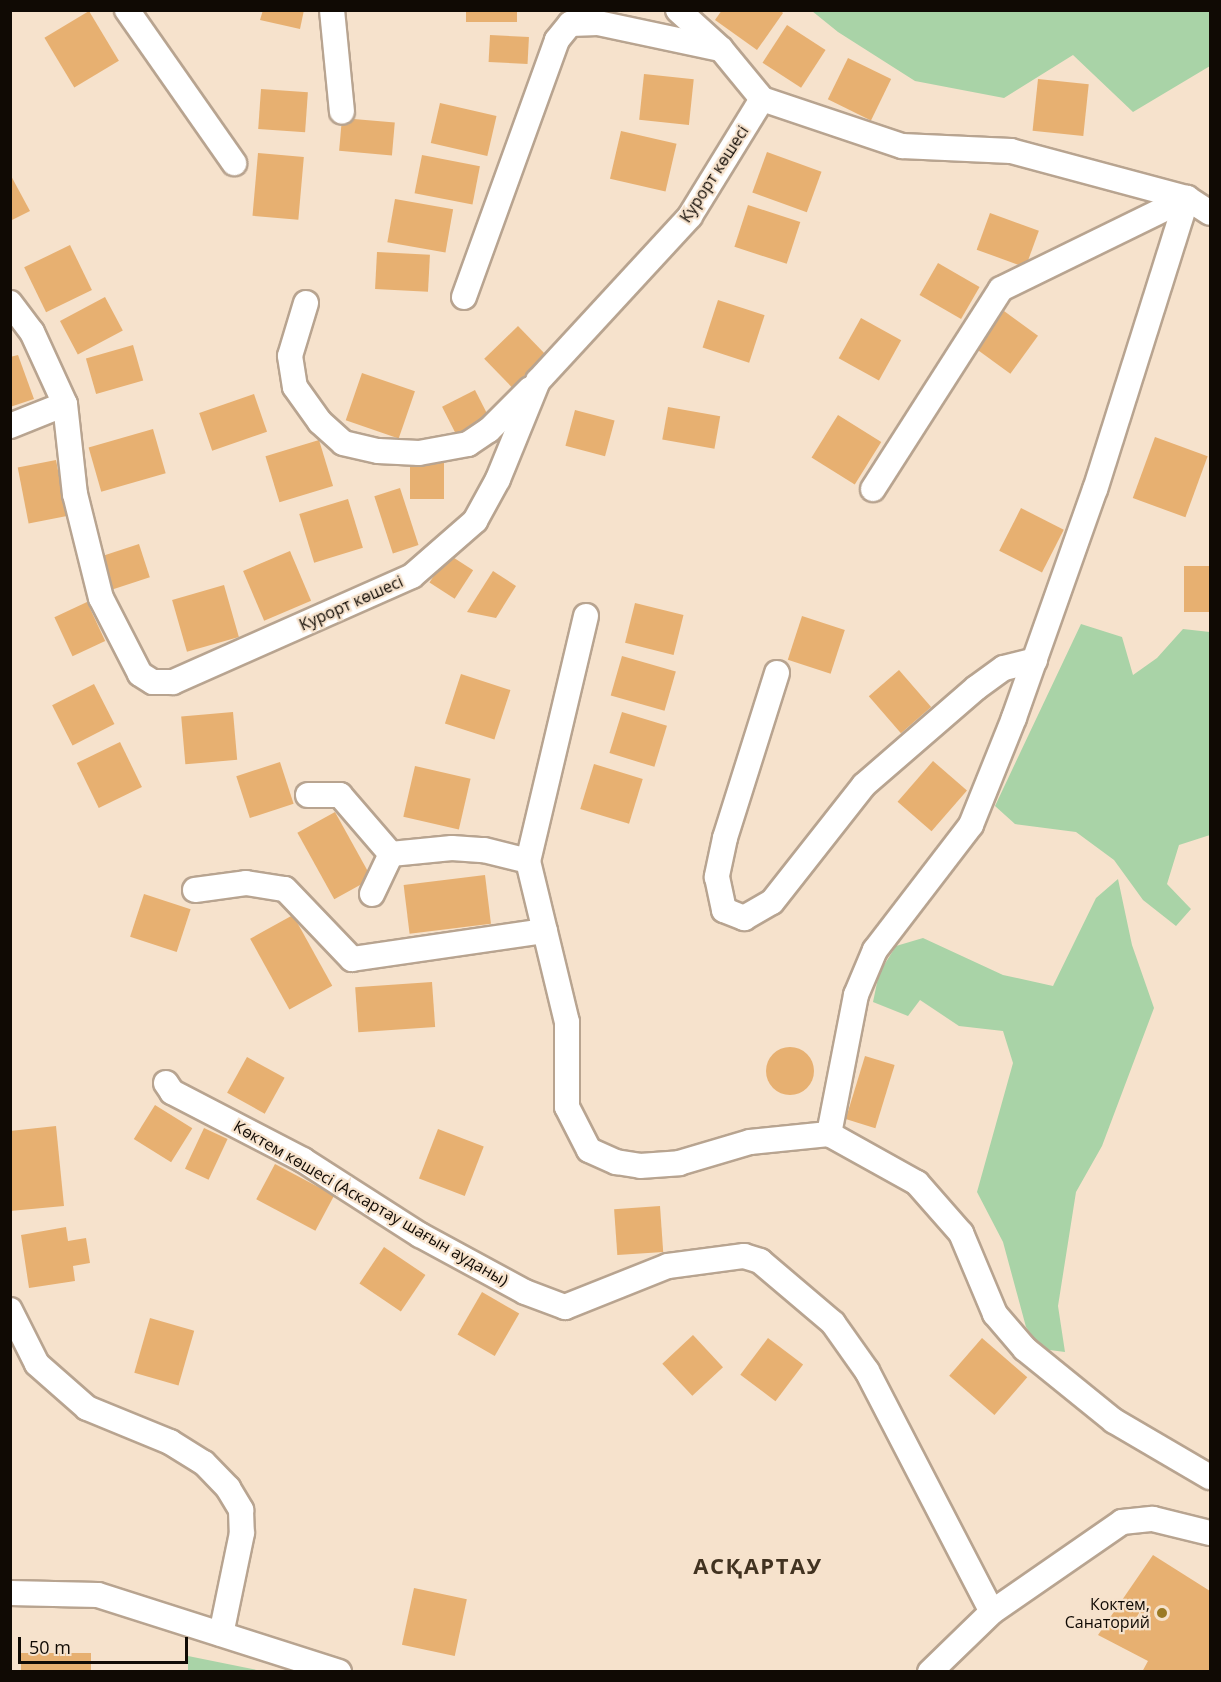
<!DOCTYPE html>
<meta charset="utf-8">
<style>
body{margin:0}
#map{position:relative;width:1221px;height:1682px;overflow:hidden;background:#f6e2cc;font-family:"Open Sans",sans-serif}
div>[style]{position:absolute}
.green>*{inset:0;background:#a9d3a7}
.building>*{inset:0;background:#e7b071;transform-origin:0 0}
.round{border-radius:50%}
.roads{filter:drop-shadow(2px 0 #b8a490) drop-shadow(-2px 0 #b8a490) drop-shadow(0 2px #b8a490) drop-shadow(0 -2px #b8a490)}
.street>*{height:24px;margin:-12px;padding:0 12px;transform-origin:12px;border-radius:12px;background:#fff}
.dots>*{width:16px;height:16px;translate:-50% -50%;box-sizing:border-box;border:3px solid #f6e2cc;border-radius:50%}
span{translate:-50% -50%;white-space:nowrap;text-align:center;line-height:1.15;-webkit-text-stroke:4.5px #f6e2cc;paint-order:stroke}
.street-label{font-size:16px;color:#100a04}
.poi-label{font-size:16px;color:#100a04}
.right{translate:-100% -50%;text-align:right}
.district-label{font-size:22px;color:#413220;font-weight:700;letter-spacing:1.5px}
.frame{position:absolute;inset:0;border:12px solid #100a04;pointer-events:none}
.scale{position:absolute;left:18px;top:1637px;width:170px;height:27px;box-sizing:border-box;border:3px solid #100a04;border-top:0;padding-left:8px;font-size:18px;line-height:21px;white-space:nowrap;color:#100a04;-webkit-text-stroke:4px #f6e2cc;paint-order:stroke}
</style>
<div id="map">
<div class="green">
<div style="clip-path:polygon(812px 11px,1210px 11px,1210px 66px,1133px 112px,1073px 55px,1004px 98px,915px 81px,838px 32px)"></div>
<div style="clip-path:polygon(1081px 624px,1122px 637px,1133px 675px,1157px 658px,1183px 629px,1210px 632px,1210px 835px,1179px 845px,1167px 884px,1191px 909px,1176px 926px,1143px 900px,1114px 860px,1076px 832px,1015px 824px,995px 806px)"></div>
<div style="clip-path:polygon(1118px 879px,1132px 945px,1154px 1008px,1102px 1146px,1076px 1192px,1058px 1306px,1065px 1352px,1042px 1349px,1026px 1327px,1003px 1242px,977px 1192px,1013px 1063px,1003px 1031px,959px 1026px,920px 1000px,908px 1016px,873px 1002px,879px 973px,896px 946px,923px 938px,1003px 975px,1053px 986px,1096px 898px)"></div>
<div style="clip-path:polygon(188px 1656px,262px 1671px,188px 1671px)"></div>
</div>
<div class="building">
<div style="clip-path:polygon(263px 10px,304px 10px,300px 29px,260px 20px)"></div>
<div style="left:466px;top:10px;width:51px;height:12px"></div>
<div style="clip-path:polygon(722px 10px,780px 10px,783px 13px,757px 50px,715px 20px)"></div>
<div style="left:89px;top:11px;width:58px;height:52px;rotate:59deg"></div>
<div style="left:787px;top:25px;width:46px;height:45px;rotate:33deg"></div>
<div style="left:490px;top:35px;width:39px;height:27px;rotate:3deg"></div>
<div style="left:848px;top:58px;width:48px;height:46px;rotate:26deg"></div>
<div style="left:644px;top:74px;width:50px;height:46px;rotate:6deg"></div>
<div style="left:1038px;top:79px;width:51px;height:52px;rotate:6deg"></div>
<div style="left:261px;top:89px;width:47px;height:40px;rotate:4deg"></div>
<div style="left:440px;top:103px;width:58px;height:41px;rotate:13deg"></div>
<div style="left:342px;top:118px;width:53px;height:33px;rotate:5deg"></div>
<div style="left:621px;top:131px;width:57px;height:49px;rotate:13deg"></div>
<div style="left:767px;top:152px;width:58px;height:43px;rotate:20deg"></div>
<div style="left:258px;top:153px;width:46px;height:63px;rotate:5deg"></div>
<div style="left:422px;top:155px;width:59px;height:39px;rotate:11deg"></div>
<div style="clip-path:polygon(10px 174px,30px 211px,10px 221px)"></div>
<div style="left:395px;top:199px;width:59px;height:44px;rotate:10deg"></div>
<div style="left:748px;top:205px;width:55px;height:44px;rotate:18deg"></div>
<div style="left:990px;top:213px;width:52px;height:39px;rotate:20deg"></div>
<div style="left:70px;top:245px;width:50px;height:51px;rotate:64deg"></div>
<div style="left:377px;top:252px;width:53px;height:37px;rotate:3deg"></div>
<div style="left:938px;top:263px;width:48px;height:37px;rotate:30deg"></div>
<div style="left:105px;top:297px;width:38px;height:51px;rotate:62deg"></div>
<div style="left:718px;top:300px;width:49px;height:50px;rotate:18deg"></div>
<div style="left:1004px;top:311px;width:42px;height:47px;rotate:36deg"></div>
<div style="left:861px;top:318px;width:46px;height:46px;rotate:29deg"></div>
<div style="left:518px;top:326px;width:40px;height:47px;rotate:46deg"></div>
<div style="left:133px;top:345px;width:37px;height:49px;rotate:74deg"></div>
<div style="clip-path:polygon(18px 355px,34px 399px,10px 407px,10px 357px)"></div>
<div style="left:362px;top:373px;width:56px;height:50px;rotate:19deg"></div>
<div style="left:475px;top:390px;width:34px;height:37px;rotate:63deg"></div>
<div style="left:254px;top:394px;width:40px;height:58px;rotate:71deg"></div>
<div style="left:668px;top:407px;width:53px;height:33px;rotate:10deg"></div>
<div style="left:575px;top:410px;width:41px;height:37px;rotate:15deg"></div>
<div style="left:838px;top:415px;width:51px;height:50px;rotate:32deg"></div>
<div style="left:153px;top:429px;width:46px;height:67px;rotate:74deg"></div>
<div style="left:1155px;top:437px;width:56px;height:65px;rotate:20deg"></div>
<div style="left:319px;top:440px;width:48px;height:56px;rotate:73deg"></div>
<div style="left:56px;top:460px;width:57px;height:39px;rotate:79deg"></div>
<div style="left:410px;top:460px;width:34px;height:39px"></div>
<div style="left:400px;top:488px;width:60px;height:27px;rotate:72deg"></div>
<div style="left:348px;top:499px;width:51px;height:51px;rotate:73deg"></div>
<div style="left:1021px;top:508px;width:48px;height:48px;rotate:27deg"></div>
<div style="left:139px;top:544px;width:35px;height:41px;rotate:72deg"></div>
<div style="left:290px;top:551px;width:54px;height:51px;rotate:67deg"></div>
<div style="left:448px;top:554px;width:30px;height:34px;rotate:33deg"></div>
<div style="left:1184px;top:566px;width:26px;height:46px"></div>
<div style="clip-path:polygon(493px 571px,516px 586px,496px 618px,467px 612px)"></div>
<div style="left:224px;top:585px;width:54px;height:54px;rotate:74deg"></div>
<div style="left:87px;top:602px;width:43px;height:36px;rotate:65deg"></div>
<div style="left:635px;top:603px;width:50px;height:41px;rotate:14deg"></div>
<div style="left:802px;top:616px;width:45px;height:46px;rotate:18deg"></div>
<div style="left:622px;top:656px;width:56px;height:41px;rotate:16deg"></div>
<div style="left:899px;top:670px;width:49px;height:40px;rotate:49deg"></div>
<div style="left:461px;top:674px;width:52px;height:52px;rotate:18deg"></div>
<div style="left:94px;top:684px;width:45px;height:47px;rotate:63deg"></div>
<div style="left:233px;top:712px;width:48px;height:52px;rotate:85deg"></div>
<div style="left:622px;top:712px;width:47px;height:43px;rotate:17deg"></div>
<div style="left:120px;top:742px;width:50px;height:48px;rotate:64deg"></div>
<div style="left:933px;top:761px;width:45px;height:54px;rotate:41deg"></div>
<div style="left:280px;top:762px;width:44px;height:46px;rotate:72deg"></div>
<div style="left:594px;top:764px;width:51px;height:47px;rotate:17deg"></div>
<div style="left:415px;top:766px;width:57px;height:52px;rotate:13deg"></div>
<div style="left:335px;top:812px;width:76px;height:43px;rotate:61deg"></div>
<div style="left:485px;top:875px;width:49px;height:82px;rotate:83deg"></div>
<div style="left:144px;top:894px;width:49px;height:45px;rotate:18deg"></div>
<div style="left:293px;top:915px;width:81px;height:49px;rotate:61deg"></div>
<div style="left:432px;top:982px;width:45px;height:77px;rotate:86deg"></div>
<div class="round" style="left:766px;top:1047px;width:48px;height:48px"></div>
<div style="left:865px;top:1056px;width:31px;height:66px;rotate:17deg"></div>
<div style="left:247px;top:1057px;width:43px;height:41px;rotate:29deg"></div>
<div style="left:155px;top:1105px;width:44px;height:40px;rotate:32deg"></div>
<div style="clip-path:polygon(56px 1126px,64px 1206px,10px 1211px,10px 1131px)"></div>
<div style="left:204px;top:1128px;width:26px;height:45px;rotate:25deg"></div>
<div style="left:438px;top:1129px;width:49px;height:53px;rotate:21deg"></div>
<div style="left:275px;top:1164px;width:67px;height:40px;rotate:28deg"></div>
<div style="left:660px;top:1206px;width:46px;height:46px;rotate:86deg"></div>
<div style="clip-path:polygon(66px 1227px,68px 1241px,86px 1238px,90px 1263px,73px 1266px,75px 1281px,29px 1288px,21px 1235px)"></div>
<div style="left:384px;top:1247px;width:50px;height:44px;rotate:34deg"></div>
<div style="left:482px;top:1292px;width:43px;height:49px;rotate:30deg"></div>
<div style="left:150px;top:1318px;width:46px;height:57px;rotate:16deg"></div>
<div style="left:693px;top:1335px;width:44px;height:42px;rotate:47deg"></div>
<div style="left:768px;top:1338px;width:44px;height:46px;rotate:37deg"></div>
<div style="left:982px;top:1338px;width:60px;height:50px;rotate:41deg"></div>
<div style="clip-path:polygon(1153px 1555px,1210px 1591px,1210px 1672px,1142px 1672px,1148px 1661px,1098px 1635px)"></div>
<div style="left:414px;top:1588px;width:54px;height:58px;rotate:12deg"></div>
<div style="left:21px;top:1653px;width:70px;height:19px"></div>
</div>
<div class="roads">
<div class="street">
<div style="left:127px;top:10px;width:187px;rotate:55deg"></div>
<div style="left:332px;top:10px;width:102px;rotate:84.4deg"></div>
<div style="left:678px;top:10px;width:58px;rotate:42.2deg"></div>
<div style="left:721px;top:49px;width:65px;rotate:50.6deg"></div>
<div style="left:762px;top:99px;width:148px;rotate:18.6deg"></div>
<div style="left:902px;top:146px;width:109px;rotate:2.6deg"></div>
<div style="left:1011px;top:151px;width:182px;rotate:15deg"></div>
<div style="left:1187px;top:198px;width:27px;rotate:33deg"></div>
<div style="left:1187px;top:198px;width:305px;rotate:107.5deg"></div>
<div style="left:1095px;top:489px;width:243px;rotate:109.5deg"></div>
<div style="left:1014px;top:718px;width:115px;rotate:111.9deg"></div>
<div style="left:971px;top:825px;width:158px;rotate:127.5deg"></div>
<div style="left:875px;top:950px;width:49px;rotate:112.9deg"></div>
<div style="left:856px;top:995px;width:142px;rotate:101deg"></div>
<div style="left:829px;top:1134px;width:101px;rotate:29.1deg"></div>
<div style="left:917px;top:1183px;width:67px;rotate:48.7deg"></div>
<div style="left:961px;top:1233px;width:88px;rotate:67.2deg"></div>
<div style="left:995px;top:1314px;width:46px;rotate:49.4deg"></div>
<div style="left:1025px;top:1349px;width:114px;rotate:39deg"></div>
<div style="left:1114px;top:1421px;width:111px;rotate:30.3deg"></div>
<div style="left:464px;top:297px;width:273px;rotate:-70.1deg"></div>
<div style="left:557px;top:40px;width:21px;rotate:-51deg"></div>
<div style="left:570px;top:24px;width:28px;rotate:-2deg"></div>
<div style="left:598px;top:23px;width:125px;rotate:12deg"></div>
<div style="left:10px;top:303px;width:36px;rotate:53deg"></div>
<div style="left:32px;top:332px;width:79px;rotate:65.4deg"></div>
<div style="left:65px;top:404px;width:91px;rotate:83.7deg"></div>
<div style="left:75px;top:494px;width:107px;rotate:76deg"></div>
<div style="left:101px;top:598px;width:85px;rotate:62.8deg"></div>
<div style="left:140px;top:674px;width:15px;rotate:32deg"></div>
<div style="left:153px;top:682px;width:20px"></div>
<div style="left:173px;top:682px;width:261px;rotate:-23.9deg"></div>
<div style="left:412px;top:576px;width:84px;rotate:-41.1deg"></div>
<div style="left:475px;top:521px;width:48px;rotate:-61.3deg"></div>
<div style="left:498px;top:479px;width:106px;rotate:-67.8deg"></div>
<div style="left:538px;top:381px;width:224px;rotate:-47.3deg"></div>
<div style="left:690px;top:216px;width:137px;rotate:-58.4deg"></div>
<div style="left:306px;top:303px;width:55px;rotate:106.8deg"></div>
<div style="left:290px;top:356px;width:31px;rotate:81deg"></div>
<div style="left:295px;top:387px;width:43px;rotate:54.5deg"></div>
<div style="left:320px;top:422px;width:31px;rotate:42deg"></div>
<div style="left:343px;top:443px;width:36px;rotate:13deg"></div>
<div style="left:378px;top:451px;width:41px;rotate:2.8deg"></div>
<div style="left:419px;top:453px;width:50px;rotate:-10.4deg"></div>
<div style="left:468px;top:444px;width:25px;rotate:-34deg"></div>
<div style="left:489px;top:430px;width:58px;rotate:-45deg"></div>
<div style="left:10px;top:426px;width:59px;rotate:-21.8deg"></div>
<div style="left:873px;top:489px;width:237px;rotate:-57.4deg"></div>
<div style="left:1001px;top:289px;width:207px;rotate:-26.1deg"></div>
<div style="left:586px;top:616px;width:252px;rotate:103.3deg"></div>
<div style="left:528px;top:861px;width:166px;rotate:76.4deg"></div>
<div style="left:567px;top:1022px;width:85px;rotate:90deg"></div>
<div style="left:567px;top:1107px;width:48px;rotate:62.9deg"></div>
<div style="left:589px;top:1150px;width:30px;rotate:24deg"></div>
<div style="left:616px;top:1162px;width:24px;rotate:9deg"></div>
<div style="left:640px;top:1166px;width:39px;rotate:-4deg"></div>
<div style="left:679px;top:1163px;width:74px;rotate:-16.5deg"></div>
<div style="left:750px;top:1142px;width:79px;rotate:-5.8deg"></div>
<div style="left:777px;top:673px;width:173px;rotate:107.5deg"></div>
<div style="left:725px;top:838px;width:40px;rotate:102deg"></div>
<div style="left:717px;top:877px;width:34px;rotate:78deg"></div>
<div style="left:724px;top:910px;width:22px;rotate:22deg"></div>
<div style="left:744px;top:918px;width:32px;rotate:-30deg"></div>
<div style="left:772px;top:902px;width:149px;rotate:-51.8deg"></div>
<div style="left:864px;top:785px;width:148px;rotate:-40.9deg"></div>
<div style="left:976px;top:688px;width:34px;rotate:-36deg"></div>
<div style="left:1004px;top:668px;width:32px;rotate:-14deg"></div>
<div style="left:308px;top:795px;width:32px"></div>
<div style="left:340px;top:795px;width:78px;rotate:49.2deg"></div>
<div style="left:391px;top:854px;width:61px;rotate:-5.6deg"></div>
<div style="left:452px;top:848px;width:32px;rotate:4deg"></div>
<div style="left:484px;top:850px;width:45px;rotate:14deg"></div>
<div style="left:195px;top:890px;width:51px;rotate:-7.8deg"></div>
<div style="left:246px;top:883px;width:39px;rotate:9deg"></div>
<div style="left:285px;top:889px;width:97px;rotate:46.3deg"></div>
<div style="left:352px;top:959px;width:195px;rotate:-8.3deg"></div>
<div style="left:372px;top:894px;width:44px;rotate:-64.6deg"></div>
<div style="left:166px;top:1083px;width:11px;rotate:56deg"></div>
<div style="left:172px;top:1092px;width:148px;rotate:27.4deg"></div>
<div style="left:303px;top:1160px;width:139px;rotate:32.7deg"></div>
<div style="left:420px;top:1235px;width:119px;rotate:28.5deg"></div>
<div style="left:525px;top:1292px;width:43px;rotate:20.6deg"></div>
<div style="left:565px;top:1307px;width:111px;rotate:-21.7deg"></div>
<div style="left:668px;top:1266px;width:77px;rotate:-7.5deg"></div>
<div style="left:744px;top:1256px;width:17px;rotate:17deg"></div>
<div style="left:760px;top:1261px;width:96px;rotate:40.3deg"></div>
<div style="left:833px;top:1323px;width:59px;rotate:54.7deg"></div>
<div style="left:867px;top:1371px;width:271px;rotate:62.6deg"></div>
<div style="left:10px;top:1310px;width:60px;rotate:63.4deg"></div>
<div style="left:37px;top:1364px;width:67px;rotate:41.3deg"></div>
<div style="left:87px;top:1408px;width:90px;rotate:22.3deg"></div>
<div style="left:170px;top:1442px;width:40px;rotate:32deg"></div>
<div style="left:204px;top:1463px;width:35px;rotate:46deg"></div>
<div style="left:228px;top:1488px;width:26px;rotate:59deg"></div>
<div style="left:241px;top:1510px;width:23px;rotate:88deg"></div>
<div style="left:242px;top:1533px;width:103px;rotate:101.7deg"></div>
<div style="left:10px;top:1593px;width:88px;rotate:1.3deg"></div>
<div style="left:98px;top:1595px;width:253px;rotate:17.7deg"></div>
<div style="left:930px;top:1672px;width:86px;rotate:-44.1deg"></div>
<div style="left:992px;top:1612px;width:158px;rotate:-34.7deg"></div>
<div style="left:1122px;top:1522px;width:31px;rotate:-6deg"></div>
<div style="left:1153px;top:1519px;width:59px;rotate:13.8deg"></div>
</div>
</div>
<div class="dots">
<div style="left:1162px;top:1613px;background:#9b7a24"></div>
</div>
<div class="street-label">
<span style="left:714px;top:174px;rotate:-57deg">Курорт көшесі</span>
<span style="left:351px;top:603px;rotate:-24deg">Курорт көшесі</span>
<span style="left:371px;top:1203px;rotate:30deg">Көктем көшесі (Аскартау шағын ауданы)</span>
</div>
<div class="poi-label">
<span class="right" style="left:1150px;top:1613px">Коктем,<br>Санаторий</span>
</div>
<div class="district-label">
<span style="left:758px;top:1566px">АСҚАРТАУ</span>
</div>
<div class="frame"></div>
<div class="scale">50 m</div>
</div>
